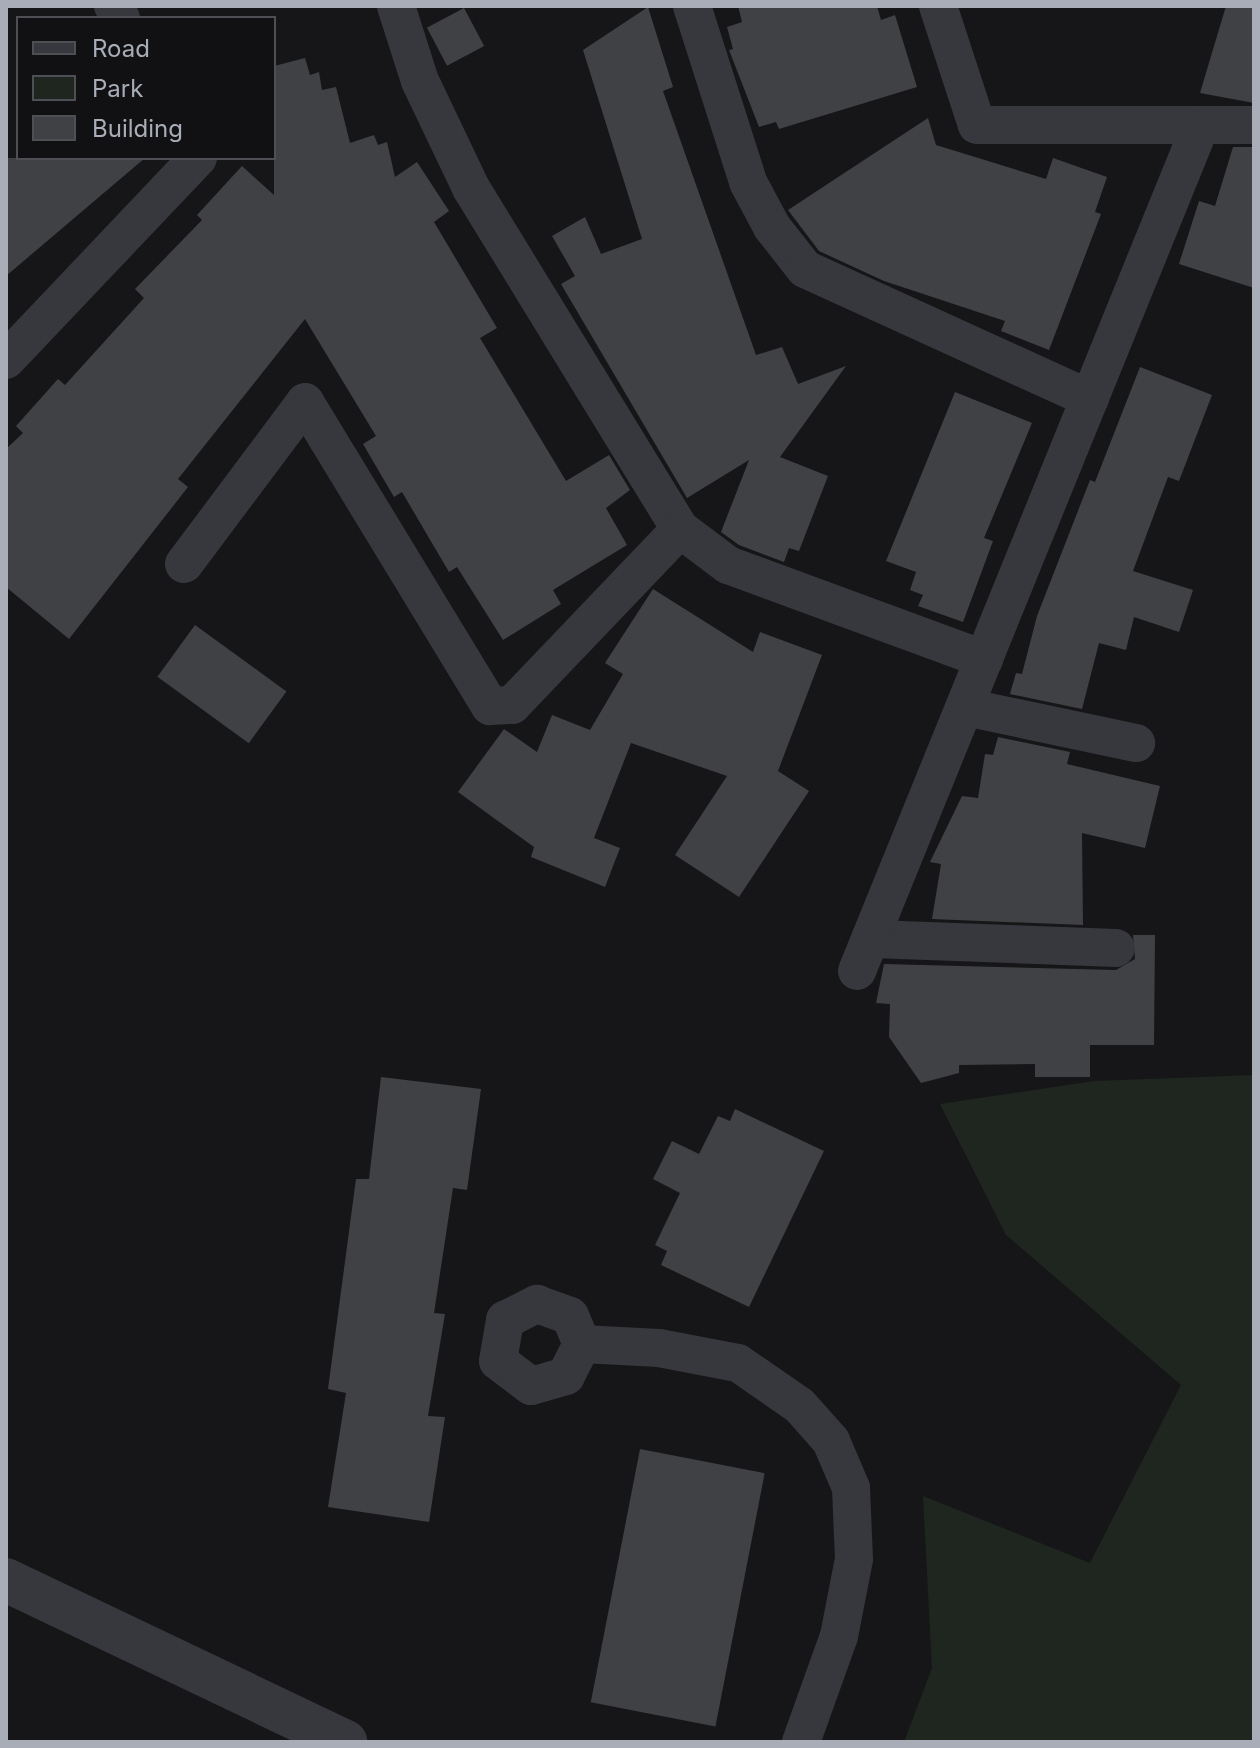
<!DOCTYPE html>
<style>
body{margin:0}
#map{position:relative;width:1260px;height:1748px;overflow:hidden;background:#161618;font-family:Inter,sans-serif}
div>[style]{position:absolute}
.green>*{inset:0;background:#1e261f}
.building>*{inset:0;background:#404145;transform-origin:0 0}
.minor>*{height:38px;margin:-19px;padding:0 19px;transform-origin:19px;border-radius:19px;background:#37383d}
.tertiary>*{height:44px;margin:-22px;padding:0 22px;transform-origin:22px;border-radius:22px;background:#37383d}
span{translate:-50% -50%;white-space:nowrap;text-align:center;line-height:1.15;-webkit-text-stroke:8px #111113;paint-order:stroke}
.frame{position:absolute;inset:0;border:8px solid #a8adb8;pointer-events:none}
.legend{position:absolute;left:16px;top:16px;width:260px;height:144px;box-sizing:border-box;background:#111113;border:2px solid #4d4f55;margin:0;padding:10px 14px;list-style:none;font-size:24px;color:#a8adb8}
.legend li{display:flex;align-items:center;gap:16px;height:40px}
.legend b{width:40px;border:2px solid #4d4f55}
</style>
<div id="map">
<div class="green">
<div style="clip-path:polygon(1254px 1075px,1254px 1742px,904px 1742px,932px 1668px,923px 1496px,1090px 1563px,1181px 1385px,1006px 1235px,940px 1104px,1094px 1081px)"></div>
</div>
<div class="building">
<div style="clip-path:polygon(738px 6px,877px 6px,881px 20px,895px 15px,917px 87px,779px 129px,776px 122px,759px 127px,729px 50px,733px 49px,727px 27px,742px 22px)"></div>
<div style="clip-path:polygon(1226px 6px,1254px 6px,1254px 103px,1200px 93px)"></div>
<div style="clip-path:polygon(648px 7px,673px 87px,663px 91px,756px 355px,782px 347px,798px 384px,846px 366px,780px 457px,828px 476px,799px 551px,789px 548px,784px 562px,739px 545px,721px 532px,749px 460px,687px 498px,561px 284px,575px 276px,552px 236px,585px 217px,601px 254px,642px 239px,583px 50px)"></div>
<div style="left:464px;top:8px;width:43px;height:42px;rotate:62deg"></div>
<div style="clip-path:polygon(305px 58px,310px 75px,319px 72px,322px 90px,336px 87px,350px 143px,374px 135px,378px 145px,387px 142px,395px 177px,417px 162px,449px 211px,434px 222px,497px 328px,480px 338px,566px 481px,609px 455px,630px 490px,606px 508px,627px 545px,553px 590px,561px 604px,503px 640px,457px 567px,449px 572px,402px 492px,394px 497px,363px 444px,376px 436px,305px 319px,178px 479px,188px 487px,69px 639px,6px 587px,6px 449px,23px 433px,16px 426px,58px 379px,65px 385px,144px 298px,135px 289px,202px 220px,197px 215px,242px 166px,274px 195px,274px 66px)"></div>
<div style="clip-path:polygon(928px 118px,936px 145px,1046px 179px,1053px 158px,1107px 177px,1095px 212px,1101px 214px,1049px 350px,1001px 331px,1005px 321px,884px 281px,819px 251px,788px 210px)"></div>
<div style="clip-path:polygon(1233px 147px,1254px 147px,1254px 288px,1179px 264px,1199px 201px,1215px 206px)"></div>
<div style="clip-path:polygon(6px 158px,145px 158px,6px 276px)"></div>
<div style="clip-path:polygon(1140px 367px,1212px 395px,1179px 481px,1168px 477px,1133px 571px,1193px 590px,1179px 632px,1134px 617px,1126px 650px,1099px 643px,1082px 709px,1010px 694px,1016px 673px,1022px 674px,1037px 616px,1090px 480px,1095px 482px)"></div>
<div style="clip-path:polygon(955px 392px,1032px 423px,984px 538px,993px 541px,963px 622px,918px 606px,923px 595px,910px 590px,916px 572px,886px 561px)"></div>
<div style="clip-path:polygon(653px 589px,753px 652px,760px 632px,822px 655px,778px 771px,809px 791px,739px 897px,675px 855px,727px 776px,631px 743px,594px 838px,620px 848px,605px 887px,531px 857px,534px 847px,458px 792px,504px 729px,537px 752px,552px 715px,590px 730px,623px 674px,605px 663px)"></div>
<div style="left:195px;top:625px;width:113px;height:64px;rotate:36deg"></div>
<div style="clip-path:polygon(998px 737px,1070px 752px,1067px 764px,1160px 786px,1145px 848px,1082px 833px,1083px 925px,932px 919px,941px 864px,930px 862px,962px 796px,978px 798px,985px 754px,993px 755px)"></div>
<div style="clip-path:polygon(1133px 935px,1155px 935px,1154px 1045px,1090px 1045px,1090px 1077px,1035px 1077px,1035px 1064px,959px 1065px,959px 1073px,921px 1083px,889px 1037px,890px 1004px,876px 1003px,884px 964px,1116px 970px,1135px 959px)"></div>
<div style="clip-path:polygon(381px 1077px,481px 1089px,467px 1190px,453px 1188px,434px 1313px,445px 1314px,428px 1416px,445px 1417px,429px 1522px,328px 1507px,346px 1393px,328px 1389px,356px 1179px,369px 1179px)"></div>
<div style="clip-path:polygon(735px 1109px,824px 1151px,749px 1307px,661px 1265px,667px 1251px,655px 1245px,680px 1193px,653px 1179px,672px 1141px,699px 1154px,718px 1116px,730px 1121px)"></div>
<div style="left:640px;top:1449px;width:127px;height:258px;rotate:11deg"></div>
</div>
<div class="minor">
<div style="left:113px;top:6px;width:14px;rotate:56deg"></div>
<div style="left:396px;top:6px;width:79px;rotate:72.3deg"></div>
<div style="left:420px;top:81px;width:119px;rotate:64.5deg"></div>
<div style="left:471px;top:188px;width:400px;rotate:58.5deg"></div>
<div style="left:680px;top:529px;width:60px;rotate:36.9deg"></div>
<div style="left:728px;top:565px;width:273px;rotate:20.2deg"></div>
<div style="left:692px;top:6px;width:185px;rotate:72.3deg"></div>
<div style="left:748px;top:182px;width:51px;rotate:61.9deg"></div>
<div style="left:772px;top:227px;width:53px;rotate:51.8deg"></div>
<div style="left:805px;top:269px;width:313px;rotate:24.5deg"></div>
<div style="left:938px;top:6px;width:125px;rotate:71.9deg"></div>
<div style="left:977px;top:125px;width:277px"></div>
<div style="left:6px;top:360px;width:279px;rotate:-46.5deg"></div>
<div style="left:184px;top:564px;width:202px;rotate:-53.2deg"></div>
<div style="left:305px;top:402px;width:356px;rotate:58.7deg"></div>
<div style="left:490px;top:706px;width:22px;rotate:-3deg"></div>
<div style="left:512px;top:705px;width:243px;rotate:-46.3deg"></div>
<div style="left:965px;top:707px;width:175px;rotate:11.9deg"></div>
<div style="left:872px;top:939px;width:244px;rotate:2.1deg"></div>
<div style="left:857px;top:971px;width:909px;rotate:-67.89deg"></div>
<div style="left:537px;top:1304px;width:35px;rotate:20deg"></div>
<div style="left:570px;top:1316px;width:30px;rotate:67deg"></div>
<div style="left:582px;top:1344px;width:36px;rotate:117deg"></div>
<div style="left:566px;top:1376px;width:36px;rotate:164deg"></div>
<div style="left:531px;top:1386px;width:41px;rotate:-142.9deg"></div>
<div style="left:498px;top:1361px;width:42px;rotate:-80.3deg"></div>
<div style="left:505px;top:1320px;width:36px;rotate:-27deg"></div>
<div style="left:582px;top:1344px;width:77px;rotate:3deg"></div>
<div style="left:659px;top:1348px;width:80px;rotate:10.8deg"></div>
<div style="left:738px;top:1363px;width:75px;rotate:34.7deg"></div>
<div style="left:800px;top:1406px;width:47px;rotate:48.5deg"></div>
<div style="left:831px;top:1441px;width:51px;rotate:66.9deg"></div>
<div style="left:851px;top:1488px;width:71px;rotate:87.6deg"></div>
<div style="left:854px;top:1559px;width:78px;rotate:101deg"></div>
<div style="left:839px;top:1636px;width:113px;rotate:109.7deg"></div>
</div>
<div class="tertiary">
<div style="left:6px;top:1580px;width:376px;rotate:25.5deg"></div>
</div>
<div class="frame"></div>
<ul class="legend">
<li><b style="height:10px;background:#37383d"></b>Road</li>
<li><b style="height:22px;background:#1e261f"></b>Park</li>
<li><b style="height:22px;background:#404145"></b>Building</li>
</ul>
</div>
